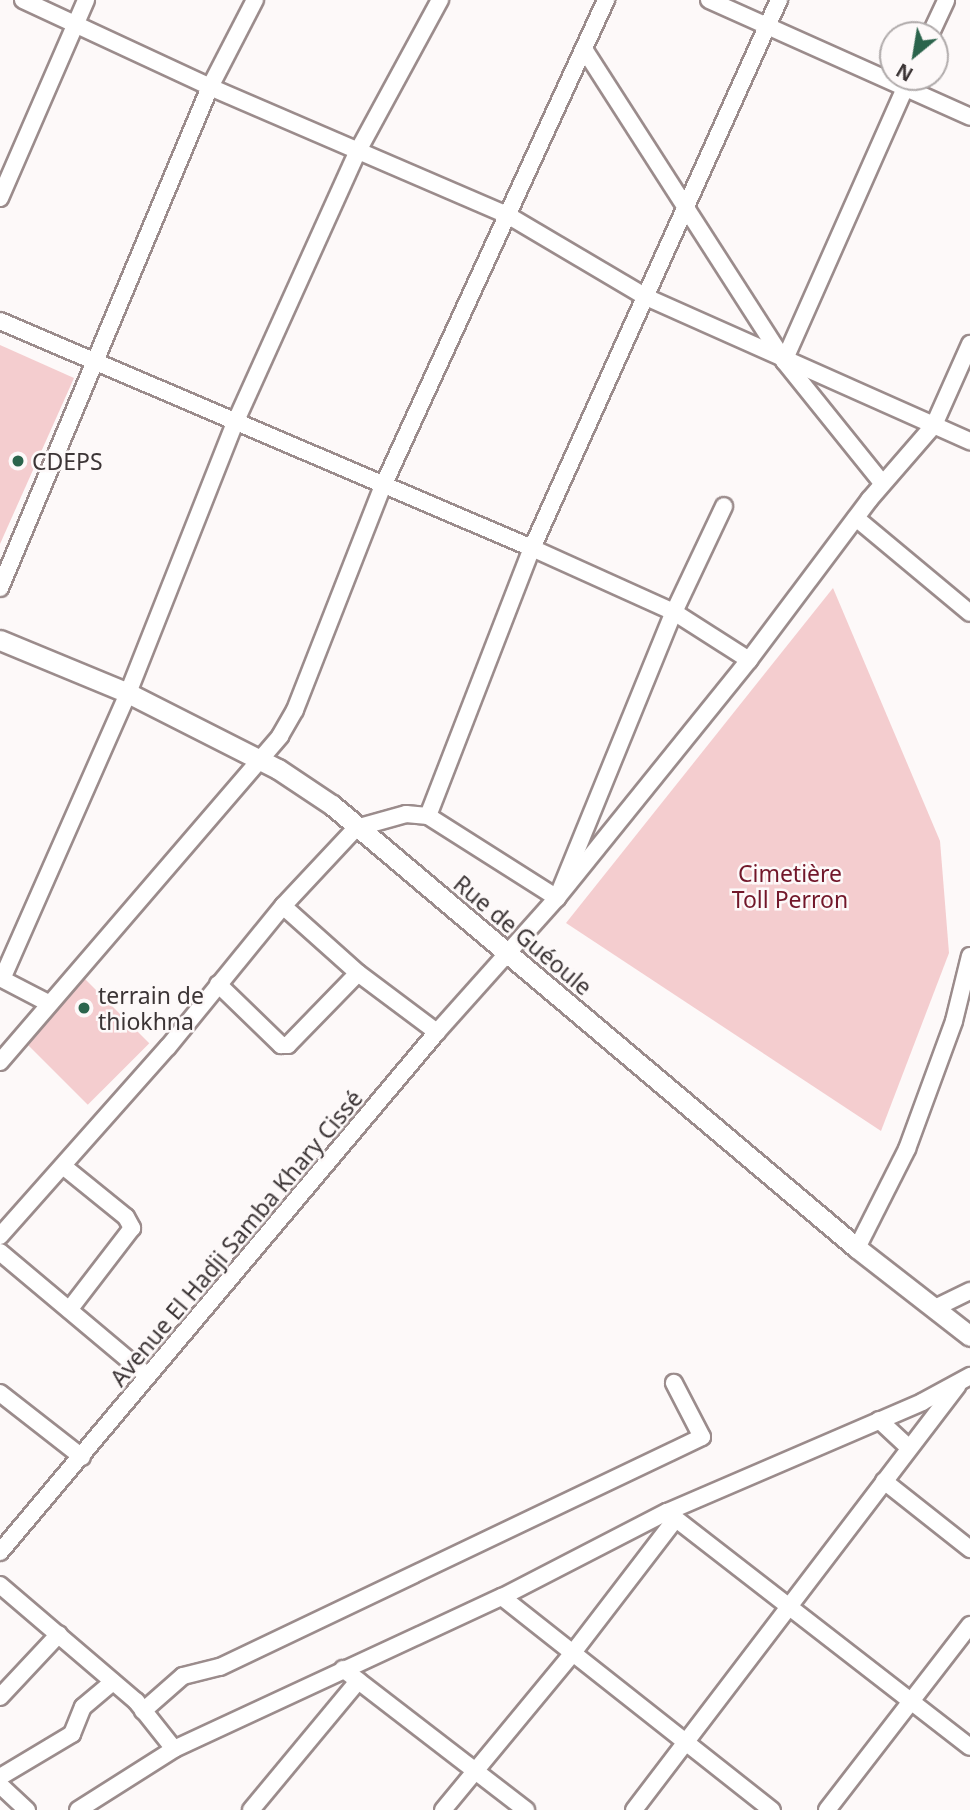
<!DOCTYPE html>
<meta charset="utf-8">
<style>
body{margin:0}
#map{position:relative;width:970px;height:1810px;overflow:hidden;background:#fdf9f9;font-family:"Noto Sans",sans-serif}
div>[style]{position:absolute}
.green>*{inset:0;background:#f4cdcf;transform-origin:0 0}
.roads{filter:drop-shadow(2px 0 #9b8c8c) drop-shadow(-2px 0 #9b8c8c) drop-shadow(0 2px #9b8c8c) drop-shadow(0 -2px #9b8c8c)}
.minor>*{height:16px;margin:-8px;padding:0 8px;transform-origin:8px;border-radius:8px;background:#fff}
.major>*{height:19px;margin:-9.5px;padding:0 9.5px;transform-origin:9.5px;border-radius:9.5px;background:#fff}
.dots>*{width:19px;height:19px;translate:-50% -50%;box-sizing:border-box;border:4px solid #fdf9f9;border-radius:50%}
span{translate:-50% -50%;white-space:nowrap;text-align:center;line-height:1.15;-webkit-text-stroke:5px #fdf9f9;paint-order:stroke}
.poi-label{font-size:23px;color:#3c3536}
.left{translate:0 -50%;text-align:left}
.park-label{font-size:23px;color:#72172a}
.street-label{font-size:23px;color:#3c3536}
.north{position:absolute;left:879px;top:21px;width:70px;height:70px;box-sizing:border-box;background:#fdf9f9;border:2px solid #b0abab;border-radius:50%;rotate:210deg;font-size:19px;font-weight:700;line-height:28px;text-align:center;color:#3c3536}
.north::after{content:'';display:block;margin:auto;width:24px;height:32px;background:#2b644c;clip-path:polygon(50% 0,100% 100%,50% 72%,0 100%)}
</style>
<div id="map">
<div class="green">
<div style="clip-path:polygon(0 345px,74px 378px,0 544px)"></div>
<div style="clip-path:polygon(833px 588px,940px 841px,949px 953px,881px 1131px,566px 923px)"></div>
<div style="left:80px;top:974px;width:98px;height:87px;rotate:45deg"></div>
</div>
<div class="roads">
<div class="minor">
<div style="left:23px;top:0;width:206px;rotate:24.9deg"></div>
<div style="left:210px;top:87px;width:326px;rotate:23.3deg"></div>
<div style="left:509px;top:216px;width:159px;rotate:30.6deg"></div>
<div style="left:646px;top:297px;width:355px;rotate:24deg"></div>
<div style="left:709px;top:0;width:286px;rotate:24.1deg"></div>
<div style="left:930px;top:35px;width:38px;rotate:-65deg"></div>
<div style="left:584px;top:49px;width:371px;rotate:57.3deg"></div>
<div style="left:784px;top:361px;width:156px;rotate:51.2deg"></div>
<div style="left:0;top:198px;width:216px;rotate:-66.5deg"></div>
<div style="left:0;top:321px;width:578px;rotate:23.11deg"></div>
<div style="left:532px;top:548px;width:156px;rotate:24.3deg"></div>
<div style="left:674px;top:612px;width:89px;rotate:32.6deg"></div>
<div style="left:784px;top:361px;width:311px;rotate:-66.1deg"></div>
<div style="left:856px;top:518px;width:148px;rotate:39.8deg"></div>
<div style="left:0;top:588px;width:543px;rotate:-67.26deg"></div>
<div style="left:210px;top:87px;width:98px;rotate:-62.7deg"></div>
<div style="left:428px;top:816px;width:287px;rotate:-68.8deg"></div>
<div style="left:532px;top:548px;width:601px;rotate:-65.74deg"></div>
<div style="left:283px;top:906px;width:101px;rotate:41.8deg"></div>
<div style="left:358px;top:973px;width:99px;rotate:36.8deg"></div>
<div style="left:0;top:978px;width:54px;rotate:27.5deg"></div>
<div style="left:2px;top:979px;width:313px;rotate:-66.2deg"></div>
<div style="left:128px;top:693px;width:290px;rotate:-68.4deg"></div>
<div style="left:235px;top:423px;width:301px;rotate:-65.7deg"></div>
<div style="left:359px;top:149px;width:170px;rotate:-61.5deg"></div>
<div style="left:218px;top:984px;width:88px;rotate:44.1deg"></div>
<div style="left:281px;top:1045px;width:7px"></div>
<div style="left:288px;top:1045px;width:100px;rotate:-45.8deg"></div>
<div style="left:0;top:1062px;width:430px;rotate:-49.3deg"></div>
<div style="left:280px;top:736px;width:30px;rotate:-60deg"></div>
<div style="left:295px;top:710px;width:241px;rotate:-68.6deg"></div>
<div style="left:383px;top:486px;width:535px;rotate:-65.35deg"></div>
<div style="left:63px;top:1166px;width:81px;rotate:39deg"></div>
<div style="left:126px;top:1217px;width:13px;rotate:61deg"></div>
<div style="left:132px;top:1228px;width:103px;rotate:127.5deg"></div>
<div style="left:0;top:1236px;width:253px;rotate:-48.4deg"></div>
<div style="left:168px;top:1047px;width:182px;rotate:-50.8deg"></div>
<div style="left:283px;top:906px;width:107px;rotate:-46.9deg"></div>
<div style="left:356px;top:828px;width:52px;rotate:-15.6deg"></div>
<div style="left:406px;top:814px;width:22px;rotate:5deg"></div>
<div style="left:428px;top:816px;width:153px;rotate:32.4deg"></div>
<div style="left:557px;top:898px;width:309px;rotate:-67.8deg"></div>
<div style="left:674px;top:612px;width:117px;rotate:-64.7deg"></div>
<div style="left:857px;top:1248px;width:111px;rotate:-63.2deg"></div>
<div style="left:907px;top:1149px;width:136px;rotate:-69.8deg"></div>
<div style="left:954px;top:1021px;width:67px;rotate:-76.2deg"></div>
<div style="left:0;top:1252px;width:193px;rotate:40deg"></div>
<div style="left:935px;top:1308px;width:39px;rotate:-26deg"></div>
<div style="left:0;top:1393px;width:104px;rotate:38deg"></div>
<div style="left:879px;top:1420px;width:41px;rotate:43deg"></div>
<div style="left:884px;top:1481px;width:110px;rotate:38.3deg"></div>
<div style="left:667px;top:1512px;width:383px;rotate:37.8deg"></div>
<div style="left:0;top:1552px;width:679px;rotate:-49.96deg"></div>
<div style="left:437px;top:1032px;width:180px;rotate:-48.2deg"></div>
<div style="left:557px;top:898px;width:306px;rotate:-51.1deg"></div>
<div style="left:749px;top:660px;width:200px;rotate:-53.1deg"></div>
<div style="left:869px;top:500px;width:99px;rotate:-49.1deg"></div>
<div style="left:934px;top:425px;width:89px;rotate:-66deg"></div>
<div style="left:0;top:1585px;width:179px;rotate:40.5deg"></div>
<div style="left:136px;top:1701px;width:61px;rotate:51.6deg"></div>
<div style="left:502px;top:1597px;width:344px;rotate:38.3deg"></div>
<div style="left:343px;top:1669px;width:231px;rotate:37.6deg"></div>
<div style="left:0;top:1697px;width:86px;rotate:-46.9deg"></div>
<div style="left:143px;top:1711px;width:53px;rotate:-41.2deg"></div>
<div style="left:183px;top:1676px;width:38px;rotate:-14deg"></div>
<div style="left:220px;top:1667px;width:534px;rotate:-25.51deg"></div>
<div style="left:702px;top:1437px;width:61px;rotate:-117.4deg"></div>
<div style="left:0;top:1777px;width:84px;rotate:-30.8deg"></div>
<div style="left:72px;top:1734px;width:29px;rotate:-68deg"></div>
<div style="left:83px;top:1707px;width:39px;rotate:-40deg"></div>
<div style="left:0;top:1785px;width:37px;rotate:43deg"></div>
<div style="left:78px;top:1810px;width:114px;rotate:-32.4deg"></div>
<div style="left:174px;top:1749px;width:362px;rotate:-24.9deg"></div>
<div style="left:502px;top:1597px;width:186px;rotate:-27.3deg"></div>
<div style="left:667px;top:1512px;width:278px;rotate:-23.3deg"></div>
<div style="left:922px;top:1402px;width:55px;rotate:-28.4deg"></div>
<div style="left:251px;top:1810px;width:168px;rotate:-50.3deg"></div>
<div style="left:443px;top:1810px;width:202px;rotate:-50.4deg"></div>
<div style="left:572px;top:1654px;width:168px;rotate:-52.5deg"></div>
<div style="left:634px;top:1810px;width:534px;rotate:-52.68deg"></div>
<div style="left:827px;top:1810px;width:234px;rotate:-52.3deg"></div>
</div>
<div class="major">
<div style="left:0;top:640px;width:139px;rotate:22.5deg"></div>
<div style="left:128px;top:693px;width:168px;rotate:26.9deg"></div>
<div style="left:278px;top:769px;width:65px;rotate:33.7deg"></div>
<div style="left:332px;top:805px;width:687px;rotate:40.16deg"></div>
<div style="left:857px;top:1248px;width:143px;rotate:37.9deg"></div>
</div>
</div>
<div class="dots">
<div style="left:18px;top:461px;background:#2b644c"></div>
<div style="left:84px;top:1008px;background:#2b644c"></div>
</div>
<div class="poi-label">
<span class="left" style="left:32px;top:461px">CDEPS</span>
<span class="left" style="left:98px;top:1008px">terrain de<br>thiokhna</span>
</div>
<div class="park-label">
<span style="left:790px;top:886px">Cimetière<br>Toll Perron</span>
</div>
<div class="street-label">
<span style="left:523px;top:935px;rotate:40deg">Rue de Guéoule</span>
<span style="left:236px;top:1238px;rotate:-50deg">Avenue El Hadji Samba Khary Cissé</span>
</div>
<div class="north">N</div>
</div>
